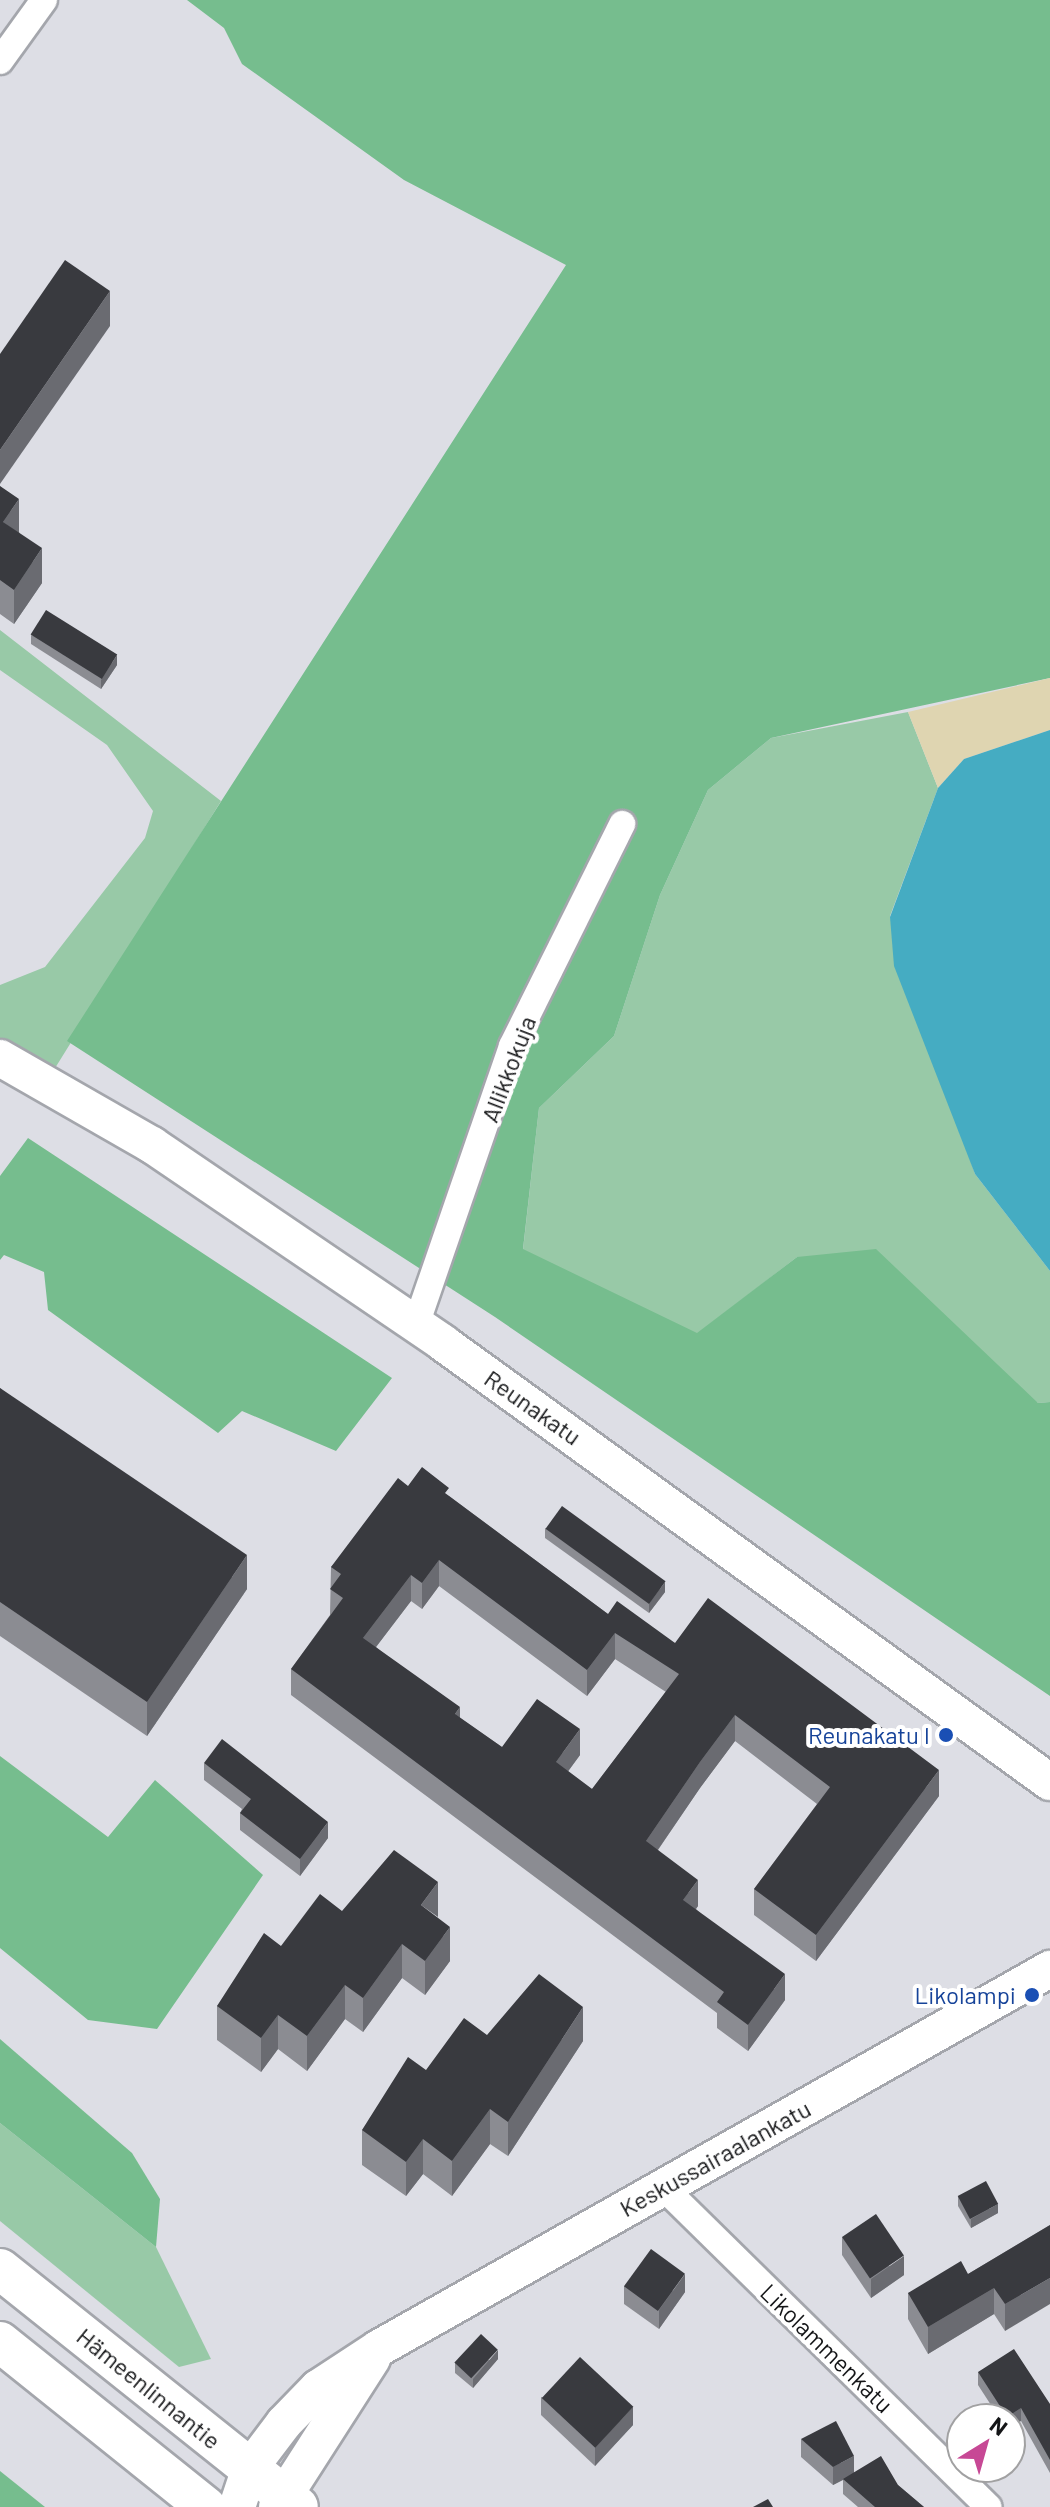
<!DOCTYPE html>
<meta charset="utf-8">
<style>
body{margin:0}
#map{position:relative;width:1050px;height:2507px;overflow:hidden;background:#dddee5;font-family:Barlow,sans-serif}
div>[style]{position:absolute}
.green>*{inset:0;background:#98c9a7}
.forest>*{inset:0;background:#76bd8e}
.sand>*{inset:0;background:#dfd5b1}
.water>*{inset:0;background:#45acc2}
.roads{filter:drop-shadow(2px 0 #a4a6ac) drop-shadow(-2px 0 #a4a6ac) drop-shadow(0 2px #a4a6ac) drop-shadow(0 -2px #a4a6ac)}
.street>*{height:26px;margin:-13px;padding:0 13px;transform-origin:13px;border-radius:13px;background:#fff}
.secondary>*{height:36px;margin:-18px;padding:0 18px;transform-origin:18px;border-radius:18px;background:#fff}
.primary>*{height:40px;margin:-20px;padding:0 20px;transform-origin:20px;border-radius:20px;background:#fff}
.wall>*{inset:0;background:#8b8c92}
.shaded-wall>*{inset:0;background:#6a6b71}
.building>*{inset:0;background:#393a3f;transform-origin:0 0}
.dots>*{width:22px;height:22px;translate:-50% -50%;box-sizing:border-box;border:4px solid #fff;border-radius:50%}
span{translate:-50% -50%;white-space:nowrap;text-align:center;line-height:1.15;-webkit-text-stroke:8px #fff;paint-order:stroke}
.street-label{font-size:24px;color:#141517}
.transit-label{font-size:24px;color:#164399}
.right{translate:-100% -50%;text-align:right}
.north{position:absolute;left:946px;top:2403px;width:80px;height:80px;box-sizing:border-box;background:#fff;border:2px solid #a1a1a2;border-radius:50%;rotate:37deg;font-size:22px;font-weight:700;line-height:32px;text-align:center;color:#141517}
.north::after{content:'';display:block;margin:auto;width:28px;height:36px;background:#c74895;clip-path:polygon(50% 0,100% 100%,50% 72%,0 100%)}
</style>
<div id="map">
<div class="green">
<div style="clip-path:polygon(0 630px,221px 801px,52px 1073px,0 1044px,0 985px,45px 967px,145px 838px,153px 811px,107px 745px,0 670px)"></div>
<div style="clip-path:polygon(908px 712px,938px 788px,890px 916px,975px 1174px,1050px 1271px,1050px 1402px,1038px 1403px,797px 1257px,697px 1334px,523px 1250px,539px 1108px,614px 1036px,660px 895px,708px 790px,771px 738px)"></div>
<div style="clip-path:polygon(0 2123px,156px 2247px,211px 2359px,179px 2367px,0 2221px)"></div>
</div>
<div class="forest">
<div style="clip-path:polygon(187px 0,1050px 0,1050px 678px,771px 738px,708px 790px,660px 895px,614px 1036px,539px 1108px,523px 1249px,697px 1333px,797px 1257px,876px 1249px,1038px 1403px,1050px 1402px,1050px 1696px,495px 1317px,67px 1041px,566px 265px,404px 180px,242px 64px,224px 28px)"></div>
<div style="clip-path:polygon(28px 1138px,392px 1378px,336px 1451px,242px 1411px,218px 1433px,48px 1310px,44px 1272px,4px 1255px,0 1260px,0 1176px)"></div>
<div style="clip-path:polygon(0 1756px,108px 1837px,155px 1780px,263px 1875px,157px 2029px,88px 2020px,0 1948px)"></div>
<div style="clip-path:polygon(0 2039px,132px 2153px,160px 2199px,156px 2247px,0 2123px)"></div>
<div style="clip-path:polygon(0 2471px,45px 2507px,0 2507px)"></div>
</div>
<div class="sand">
<div style="clip-path:polygon(1050px 678px,1050px 730px,964px 759px,938px 788px,908px 712px)"></div>
</div>
<div class="water">
<div style="clip-path:polygon(1050px 730px,1050px 1271px,975px 1174px,894px 966px,890px 917px,938px 788px,964px 759px)"></div>
</div>
<div class="roads">
<div class="street">
<div style="left:0;top:61px;width:75px;rotate:-54.2deg"></div>
<div style="left:416px;top:1325px;width:295px;rotate:-71deg"></div>
<div style="left:512px;top:1046px;width:248px;rotate:-63.6deg"></div>
<div style="left:664px;top:2188px;width:455px;rotate:44.5deg"></div>
</div>
<div class="secondary">
<div style="left:0;top:1058px;width:175px;rotate:29.8deg"></div>
<div style="left:152px;top:1145px;width:352px;rotate:34.2deg"></div>
<div style="left:443px;top:1343px;width:749px;rotate:35.88deg"></div>
<div style="left:237px;top:2507px;width:41px;rotate:-71.6deg"></div>
<div style="left:250px;top:2468px;width:56px;rotate:-52.9deg"></div>
<div style="left:284px;top:2423px;width:49px;rotate:-45.8deg"></div>
<div style="left:318px;top:2388px;width:73px;rotate:-33.3deg"></div>
<div style="left:379px;top:2348px;width:771px;rotate:-29.46deg"></div>
<div style="left:277px;top:2507px;width:176px;rotate:-57.3deg"></div>
</div>
<div class="primary">
<div style="left:0;top:2269px;width:381px;rotate:38.6deg"></div>
<div style="left:0;top:2342px;width:264px;rotate:38.7deg"></div>
</div>
</div>
<div class="wall">
<div style="clip-path:polygon(0 486px,19px 532px,42px 583px,14px 624px,0 614px)"></div>
<div style="clip-path:polygon(31px 635px,117px 665px,101px 689px,31px 644px)"></div>
<div style="clip-path:polygon(0 1388px,247px 1589px,147px 1736px,0 1636px)"></div>
<div style="clip-path:polygon(evenodd,408px 1486px,449px 1496px,608px 1614px,675px 1643px,939px 1796px,816px 1961px,754px 1915px,754px 1889px,817px 1804px,735px 1741px,700px 1788px,658px 1850px,698px 1906px,696px 1909px,785px 2000px,748px 2051px,717px 2028px,717px 2013px,291px 1695px,291px 1669px,330px 1615px,331px 1567px,408px 1486px,439px 1586px,587px 1696px,615px 1659px,666px 1692px,592px 1789px,568px 1771px,580px 1755px,502px 1747px,460px 1718px,376px 1647px,411px 1601px,422px 1609px,439px 1586px)"></div>
<div style="clip-path:polygon(545px 1528px,665px 1592px,649px 1613px,545px 1538px)"></div>
<div style="clip-path:polygon(204px 1763px,328px 1838px,300px 1876px,240px 1830px,240px 1813px,242px 1809px,204px 1780px)"></div>
<div style="clip-path:polygon(342px 1911px,437px 1917px,450px 1961px,425px 1995px,402px 1978px,363px 2032px,345px 2019px,307px 2071px,278px 2049px,261px 2072px,217px 2040px,217px 2006px,281px 1946px)"></div>
<div style="clip-path:polygon(487px 2035px,583px 2041px,508px 2156px,490px 2144px,452px 2196px,423px 2174px,406px 2196px,362px 2165px,362px 2130px)"></div>
<div style="clip-path:polygon(958px 2196px,998px 2213px,971px 2228px,958px 2206px)"></div>
<div style="clip-path:polygon(1050px 2225px,1005px 2331px,994px 2314px,928px 2354px,908px 2319px,908px 2293px,968px 2274px)"></div>
<div style="clip-path:polygon(842px 2237px,904px 2275px,871px 2298px,842px 2255px)"></div>
<div style="clip-path:polygon(624px 2286px,685px 2292px,659px 2329px,624px 2304px)"></div>
<div style="clip-path:polygon(498px 2359px,473px 2388px,455px 2373px,455px 2363px)"></div>
<div style="clip-path:polygon(978px 2372px,1050px 2404px,1050px 2473px,1021px 2421px,1010px 2419px,1000px 2419px,978px 2385px)"></div>
<div style="clip-path:polygon(541px 2397px,633px 2425px,595px 2466px,541px 2415px)"></div>
<div style="clip-path:polygon(801px 2439px,854px 2472px,898px 2485px,924px 2507px,858px 2507px,843px 2494px,843px 2480px,833px 2485px,801px 2457px)"></div>
</div>
<div class="shaded-wall">
<div style="clip-path:polygon(110px 291px,110px 326px,0 484px,0 450px)"></div>
<div style="clip-path:polygon(19px 499px,19px 534px,3px 522px)"></div>
<div style="clip-path:polygon(42px 548px,42px 583px,14px 624px,14px 590px)"></div>
<div style="clip-path:polygon(117px 655px,117px 665px,101px 689px,101px 680px)"></div>
<div style="clip-path:polygon(247px 1555px,247px 1589px,147px 1736px,147px 1702px)"></div>
<div style="clip-path:polygon(439px 1560px,439px 1586px,422px 1609px,422px 1583px)"></div>
<div style="clip-path:polygon(411px 1575px,411px 1601px,363px 1664px,363px 1638px)"></div>
<div style="clip-path:polygon(665px 1582px,665px 1592px,649px 1613px,649px 1604px)"></div>
<div style="clip-path:polygon(615px 1633px,615px 1659px,587px 1696px,587px 1670px)"></div>
<div style="clip-path:polygon(460px 1707px,460px 1733px,455px 1714px)"></div>
<div style="clip-path:polygon(735px 1715px,735px 1741px,700px 1788px,646px 1867px,646px 1841px,700px 1762px)"></div>
<div style="clip-path:polygon(580px 1729px,580px 1755px,556px 1788px,556px 1762px)"></div>
<div style="clip-path:polygon(939px 1770px,939px 1796px,816px 1961px,816px 1935px)"></div>
<div style="clip-path:polygon(328px 1822px,328px 1838px,300px 1876px,300px 1859px)"></div>
<div style="clip-path:polygon(698px 1880px,698px 1906px,683px 1926px,683px 1900px)"></div>
<div style="clip-path:polygon(438px 1882px,438px 1917px,421px 1905px)"></div>
<div style="clip-path:polygon(450px 1927px,450px 1961px,425px 1995px,425px 1961px)"></div>
<div style="clip-path:polygon(402px 1944px,402px 1978px,363px 2032px,363px 1998px)"></div>
<div style="clip-path:polygon(785px 1974px,785px 2000px,748px 2051px,748px 2025px)"></div>
<div style="clip-path:polygon(345px 1985px,345px 2019px,307px 2071px,307px 2036px)"></div>
<div style="clip-path:polygon(583px 2007px,583px 2041px,508px 2156px,508px 2122px)"></div>
<div style="clip-path:polygon(278px 2015px,278px 2049px,261px 2072px,261px 2038px)"></div>
<div style="clip-path:polygon(490px 2109px,490px 2144px,452px 2196px,452px 2161px)"></div>
<div style="clip-path:polygon(423px 2139px,423px 2174px,406px 2196px,406px 2162px)"></div>
<div style="clip-path:polygon(998px 2204px,998px 2213px,971px 2228px,971px 2219px)"></div>
<div style="clip-path:polygon(904px 2256px,904px 2275px,871px 2298px,871px 2279px)"></div>
<div style="clip-path:polygon(685px 2274px,685px 2292px,659px 2329px,659px 2310px)"></div>
<div style="clip-path:polygon(1050px 2278px,1050px 2304px,1005px 2331px,1005px 2304px)"></div>
<div style="clip-path:polygon(994px 2288px,994px 2314px,928px 2354px,928px 2327px)"></div>
<div style="clip-path:polygon(498px 2350px,498px 2359px,473px 2388px,473px 2379px)"></div>
<div style="clip-path:polygon(633px 2407px,633px 2425px,595px 2466px,595px 2447px)"></div>
<div style="clip-path:polygon(1021px 2408px,1021px 2421px,1010px 2428px,1010px 2419px,1007px 2419px,1007px 2417px)"></div>
<div style="clip-path:polygon(854px 2456px,854px 2474px,833px 2485px,833px 2467px)"></div>
</div>
<div class="building">
<div style="clip-path:polygon(65px 260px,110px 291px,0 450px,0 354px)"></div>
<div style="clip-path:polygon(0 486px,19px 499px,3px 522px,42px 548px,14px 590px,0 580px)"></div>
<div style="left:46px;top:610px;width:84px;height:29px;rotate:32deg"></div>
<div style="clip-path:polygon(0 1388px,247px 1555px,147px 1702px,0 1602px)"></div>
<div style="clip-path:polygon(evenodd,422px 1467px,449px 1488px,445px 1493px,608px 1614px,617px 1601px,675px 1643px,708px 1598px,939px 1770px,816px 1935px,754px 1889px,830px 1787px,735px 1715px,700px 1762px,646px 1841px,698px 1880px,683px 1900px,785px 1974px,748px 2025px,717px 2002px,724px 1992px,291px 1669px,343px 1598px,330px 1589px,341px 1574px,331px 1567px,398px 1478px,408px 1486px,422px 1467px,439px 1560px,587px 1670px,615px 1633px,679px 1674px,592px 1789px,556px 1762px,580px 1729px,537px 1699px,502px 1747px,455px 1714px,460px 1707px,363px 1638px,411px 1575px,422px 1583px,439px 1560px)"></div>
<div style="left:562px;top:1506px;width:128px;height:28px;rotate:36deg"></div>
<div style="clip-path:polygon(222px 1739px,328px 1822px,300px 1859px,240px 1813px,251px 1799px,204px 1763px)"></div>
<div style="clip-path:polygon(394px 1850px,438px 1882px,421px 1905px,450px 1927px,425px 1961px,402px 1944px,363px 1998px,345px 1985px,307px 2036px,278px 2015px,261px 2038px,217px 2006px,264px 1933px,281px 1946px,320px 1894px,342px 1911px)"></div>
<div style="clip-path:polygon(539px 1974px,583px 2007px,508px 2122px,490px 2109px,452px 2161px,423px 2139px,406px 2162px,362px 2130px,408px 2057px,426px 2070px,464px 2018px,487px 2035px)"></div>
<div style="left:986px;top:2181px;width:26px;height:32px;rotate:62deg"></div>
<div style="left:876px;top:2214px;width:50px;height:41px;rotate:56deg"></div>
<div style="clip-path:polygon(1050px 2225px,1050px 2278px,1005px 2304px,994px 2288px,928px 2327px,908px 2293px,961px 2261px,968px 2274px)"></div>
<div style="left:651px;top:2249px;width:42px;height:46px;rotate:36deg"></div>
<div style="left:481px;top:2334px;width:23px;height:39px;rotate:43deg"></div>
<div style="clip-path:polygon(1014px 2349px,1050px 2404px,1050px 2460px,1021px 2408px,1007px 2417px,978px 2372px)"></div>
<div style="left:580px;top:2357px;width:73px;height:56px;rotate:43deg"></div>
<div style="clip-path:polygon(836px 2421px,854px 2456px,833px 2467px,801px 2439px)"></div>
<div style="clip-path:polygon(881px 2456px,898px 2485px,924px 2507px,875px 2507px,843px 2479px)"></div>
<div style="clip-path:polygon(768px 2499px,773px 2507px,753px 2507px)"></div>
</div>
<div class="dots">
<div style="left:946px;top:1735px;background:#1a4fb4"></div>
<div style="left:1032px;top:1995px;background:#1a4fb4"></div>
</div>
<div class="street-label">
<span style="left:508px;top:1069px;rotate:-69deg">Allikkokuja</span>
<span style="left:533px;top:1407px;rotate:35deg">Reunakatu</span>
<span style="left:715px;top:2158px;rotate:-29deg">Keskussairaalankatu</span>
<span style="left:827px;top:2348px;rotate:44deg">Likolammenkatu</span>
<span style="left:149px;top:2388px;rotate:39deg">Hämeenlinnantie</span>
</div>
<div class="transit-label">
<span class="right" style="left:930px;top:1735px">Reunakatu I</span>
<span class="right" style="left:1016px;top:1995px">Likolampi</span>
</div>
<div class="north">N</div>
</div>
